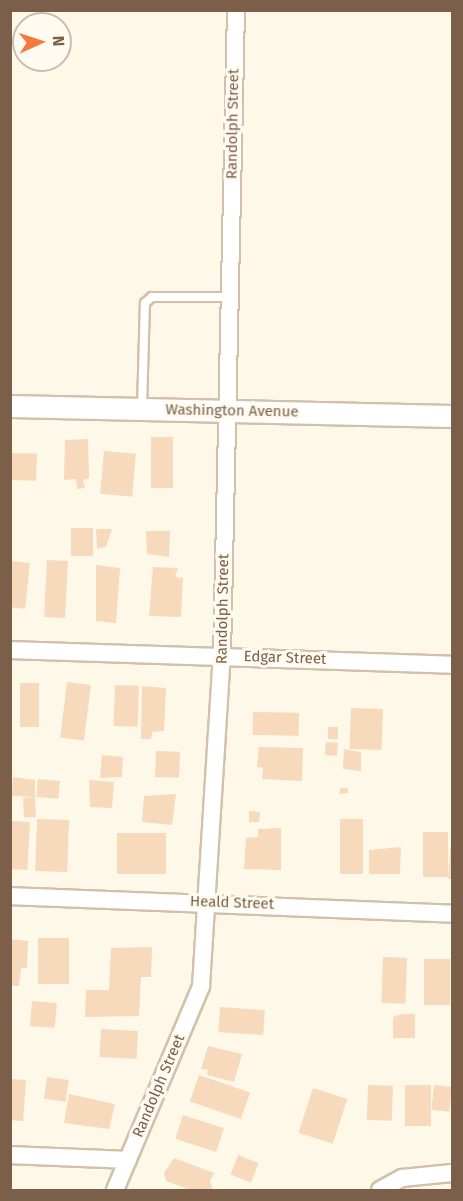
<!DOCTYPE html>
<style>
body{margin:0}
#map{position:relative;width:463px;height:1201px;overflow:hidden;background:#fef8e8;font-family:"Fira Sans",sans-serif}
div>[style]{position:absolute}
.building>*{inset:0;background:#f7d9bc;transform-origin:0 0}
.roads{filter:drop-shadow(2px 0 #d3c0ab) drop-shadow(-2px 0 #d3c0ab) drop-shadow(0 2px #d3c0ab) drop-shadow(0 -2px #d3c0ab)}
.service>*{height:8px;margin:-4px;padding:0 4px;transform-origin:4px;border-radius:4px;background:#fff}
.minor>*{height:16px;margin:-8px;padding:0 8px;transform-origin:8px;border-radius:8px;background:#fff}
.tertiary>*{height:21px;margin:-10.5px;padding:0 10.5px;transform-origin:10.5px;border-radius:10.5px;background:#fff}
span{translate:-50% -50%;white-space:nowrap;text-align:center;line-height:1.15;-webkit-text-stroke:6px #fffbf0;paint-order:stroke}
.street-label{font-size:15px;color:#7c5f48}
.frame{position:absolute;inset:0;border:12px solid #7c5f48;pointer-events:none}
.north{position:absolute;left:12px;top:12px;width:60px;height:60px;box-sizing:border-box;background:#fffbf0;border:2px solid #cbbdad;border-radius:50%;rotate:87deg;font-size:16px;font-weight:700;line-height:24px;text-align:center;color:#7c5f48}
.north::after{content:'';display:block;margin:auto;width:21px;height:27px;background:#f47a41;clip-path:polygon(50% 0,100% 100%,50% 72%,0 100%)}
</style>
<div id="map">
<div class="building">
<div style="left:151px;top:437px;width:22px;height:51px"></div>
<div style="clip-path:polygon(88px 439px,89px 478px,83px 480px,85px 488px,77px 489px,76px 479px,64px 480px,65px 440px)"></div>
<div style="left:104px;top:451px;width:32px;height:43px;rotate:5deg"></div>
<div style="left:12px;top:453px;width:25px;height:27px;rotate:2deg"></div>
<div style="left:71px;top:528px;width:22px;height:28px"></div>
<div style="clip-path:polygon(96px 529px,112px 529px,106px 547px,97px 549px)"></div>
<div style="clip-path:polygon(146px 531px,170px 531px,169px 557px,147px 554px)"></div>
<div style="left:47px;top:560px;width:21px;height:57px;rotate:3deg"></div>
<div style="left:10px;top:561px;width:20px;height:46px;rotate:6deg"></div>
<div style="clip-path:polygon(96px 565px,120px 568px,116px 623px,96px 621px)"></div>
<div style="clip-path:polygon(153px 567px,178px 568px,175px 577px,183px 578px,181px 617px,149px 616px)"></div>
<div style="left:67px;top:682px;width:24px;height:56px;rotate:7deg"></div>
<div style="left:20px;top:683px;width:19px;height:44px"></div>
<div style="left:115px;top:685px;width:24px;height:41px;rotate:2deg"></div>
<div style="clip-path:polygon(142px 686px,166px 688px,164px 731px,152px 732px,151px 739px,141px 739px)"></div>
<div style="left:351px;top:708px;width:32px;height:41px;rotate:2deg"></div>
<div style="left:253px;top:712px;width:46px;height:23px;rotate:1deg"></div>
<div style="left:328px;top:727px;width:10px;height:12px"></div>
<div style="left:326px;top:742px;width:12px;height:13px;rotate:5deg"></div>
<div style="clip-path:polygon(259px 747px,303px 748px,302px 781px,262px 779px,263px 768px,257px 767px)"></div>
<div style="clip-path:polygon(344px 749px,361px 752px,361px 771px,343px 769px)"></div>
<div style="left:156px;top:751px;width:24px;height:26px;rotate:2deg"></div>
<div style="clip-path:polygon(102px 755px,123px 757px,122px 777px,100px 778px)"></div>
<div style="clip-path:polygon(13px 777px,35px 780px,35px 797px,12px 796px)"></div>
<div style="left:38px;top:779px;width:22px;height:18px;rotate:5deg"></div>
<div style="clip-path:polygon(89px 780px,114px 782px,112px 808px,90px 807px)"></div>
<div style="clip-path:polygon(340px 788px,348px 788px,348px 793px,339px 794px)"></div>
<div style="clip-path:polygon(176px 794px,172px 825px,142px 822px,144px 796px)"></div>
<div style="left:35px;top:797px;width:20px;height:12px;rotate:87deg"></div>
<div style="clip-path:polygon(249px 811px,260px 812px,259px 822px,249px 822px)"></div>
<div style="left:37px;top:819px;width:32px;height:52px;rotate:2deg"></div>
<div style="left:340px;top:819px;width:23px;height:55px"></div>
<div style="left:10px;top:821px;width:20px;height:48px;rotate:3deg"></div>
<div style="clip-path:polygon(281px 828px,281px 870px,244px 869px,246px 838px,258px 837px,258px 829px)"></div>
<div style="left:423px;top:832px;width:25px;height:45px"></div>
<div style="left:117px;top:833px;width:49px;height:41px"></div>
<div style="clip-path:polygon(451px 842px,452px 879px,448px 879px)"></div>
<div style="clip-path:polygon(401px 847px,400px 874px,369px 874px,369px 850px)"></div>
<div style="left:38px;top:938px;width:31px;height:46px"></div>
<div style="clip-path:polygon(10px 939px,28px 941px,27px 968px,21px 968px,19px 986px,10px 986px)"></div>
<div style="clip-path:polygon(152px 947px,151px 977px,141px 977px,139px 1016px,85px 1017px,86px 990px,109px 990px,111px 948px)"></div>
<div style="left:383px;top:957px;width:24px;height:46px;rotate:2deg"></div>
<div style="left:424px;top:959px;width:26px;height:46px"></div>
<div style="left:32px;top:1001px;width:25px;height:25px;rotate:5deg"></div>
<div style="left:220px;top:1007px;width:45px;height:25px;rotate:4deg"></div>
<div style="clip-path:polygon(402px 1014px,415px 1014px,415px 1038px,393px 1038px,393px 1017px)"></div>
<div style="left:101px;top:1029px;width:37px;height:28px;rotate:3deg"></div>
<div style="clip-path:polygon(208px 1046px,242px 1054px,234px 1082px,207px 1075px,208px 1070px,201px 1069px)"></div>
<div style="left:199px;top:1075px;width:54px;height:28px;rotate:19deg"></div>
<div style="left:47px;top:1077px;width:22px;height:22px;rotate:8deg"></div>
<div style="left:10px;top:1079px;width:16px;height:41px;rotate:4deg"></div>
<div style="left:368px;top:1085px;width:25px;height:35px;rotate:2deg"></div>
<div style="left:405px;top:1085px;width:26px;height:41px"></div>
<div style="left:434px;top:1085px;width:18px;height:25px;rotate:6deg"></div>
<div style="left:313px;top:1088px;width:36px;height:47px;rotate:18deg"></div>
<div style="clip-path:polygon(69px 1094px,115px 1104px,109px 1129px,64px 1123px)"></div>
<div style="left:183px;top:1115px;width:43px;height:25px;rotate:18deg"></div>
<div style="left:238px;top:1155px;width:22px;height:21px;rotate:21deg"></div>
<div style="clip-path:polygon(174px 1158px,214px 1173px,210px 1181px,213px 1190px,190px 1190px,166px 1181px,164px 1173px)"></div>
</div>
<div class="roads">
<div class="service">
<div style="left:142px;top:408px;width:105px;rotate:-88.4deg"></div>
<div style="left:145px;top:303px;width:9px;rotate:-41deg"></div>
<div style="left:152px;top:297px;width:77px"></div>
</div>
<div class="minor">
<div style="left:10px;top:650px;width:442px;rotate:1.9deg"></div>
<div style="left:10px;top:896px;width:442px;rotate:2.3deg"></div>
<div style="left:10px;top:1155px;width:118px;rotate:2.4deg"></div>
<div style="left:115px;top:1190px;width:221px;rotate:-67.1deg"></div>
<div style="left:201px;top:986px;width:331px;rotate:-86.4deg"></div>
<div style="left:222px;top:656px;width:646px;rotate:-88.76deg"></div>
<div style="left:380px;top:1190px;width:25px;rotate:-29deg"></div>
<div style="left:402px;top:1178px;width:50px;rotate:-5.7deg"></div>
</div>
<div class="tertiary">
<div style="left:10px;top:406px;width:442px;rotate:1.3deg"></div>
</div>
</div>
<div class="street-label">
<span style="left:233px;top:124px;rotate:-89deg">Randolph Street</span>
<span style="left:232px;top:411px;rotate:1deg">Washington Avenue</span>
<span style="left:223px;top:609px;rotate:-89deg">Randolph Street</span>
<span style="left:285px;top:658px;rotate:2deg">Edgar Street</span>
<span style="left:232px;top:903px;rotate:2deg">Heald Street</span>
<span style="left:159px;top:1086px;rotate:-67deg">Randolph Street</span>
</div>
<div class="frame"></div>
<div class="north">N</div>
</div>
